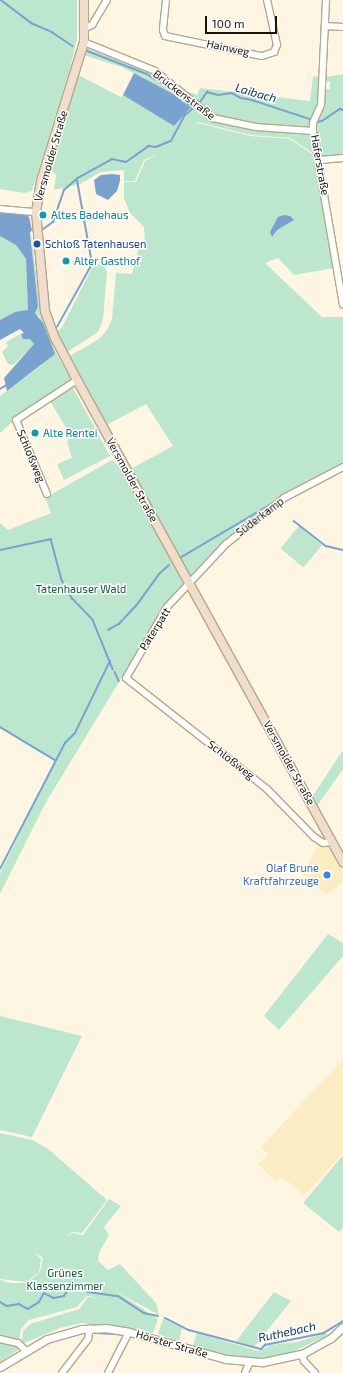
<!DOCTYPE html>
<meta charset="utf-8">
<style>
body{margin:0}
#map{position:relative;width:343px;height:1373px;overflow:hidden;background:#fef6e3;font-family:"Exo 2",sans-serif}
div>[style]{position:absolute}
.built>*{inset:0;background:#fcecc4}
.green>*{inset:0;background:#bde6cf;transform-origin:0 0}
.water>*{inset:0;background:#79a2cf}
.stream>*{height:1.5px;margin:-0.75px;padding:0 0.75px;transform-origin:0.75px;border-radius:0.75px;background:#79a2cf}
.roads{filter:drop-shadow(1px 0 #b4a88a) drop-shadow(-1px 0 #b4a88a) drop-shadow(0 1px #b4a88a) drop-shadow(0 -1px #b4a88a)}
.minor>*{height:6px;margin:-3px;padding:0 3px;transform-origin:3px;border-radius:3px;background:#fff}
.tertiary>*{height:7px;margin:-3.5px;padding:0 3.5px;transform-origin:3.5px;border-radius:3.5px;background:#fff}
.secondary>*{height:8px;margin:-4px;padding:0 4px;transform-origin:4px;border-radius:4px;background:#f1ddcb}
.dots>*{width:11px;height:11px;translate:-50% -50%;box-sizing:border-box;border:2px solid #fff;border-radius:50%}
span{translate:-50% -50%;white-space:nowrap;text-align:center;line-height:1.15;-webkit-text-stroke:3px #fff;paint-order:stroke}
.street-label{font-size:11px;color:#1a150a}
.culture-label{font-size:11px;color:#0d838f}
.left{translate:0 -50%;text-align:left}
.transit-label{font-size:11px;color:#164399}
.park-label{font-size:11px;color:#0e5a3b}
.shop-label{font-size:11px;color:#366cbe}
.right{translate:-100% -50%;text-align:right}
.water-label{font-size:12px;color:#093761;font-style:italic}
.scale{position:absolute;left:205px;top:16px;width:72px;height:18px;box-sizing:border-box;border:2px solid #1a150a;border-top:0;padding-left:5px;font-size:12px;line-height:14px;white-space:nowrap;color:#1a150a;-webkit-text-stroke:3px #fff;paint-order:stroke}
</style>
<div id="map">
<div class="built">
<div style="clip-path:polygon(319px 843px,327px 845px,343px 872px,343px 881px,327px 895px,302px 875px)"></div>
<div style="clip-path:polygon(343px 1059px,343px 1153px,308px 1192px,303px 1194px,282px 1177px,275px 1181px,258px 1164px,268px 1154px,261px 1147px)"></div>
</div>
<div class="green">
<div style="clip-path:polygon(0 0,77px 0,77px 39px,69px 72px,32px 191px,24px 193px,0 189px)"></div>
<div style="clip-path:polygon(86px 48px,154px 73px,181px 92px,184px 90px,197px 95px,200px 88px,310px 101px,313px 76px,321px 77px,319px 105px,310px 127px,317px 156px,290px 138px,251px 135px,198px 122px,191px 128px,198px 123px,250px 136px,290px 139px,316px 157px,334px 268px,294px 275px,278px 258px,265px 263px,322px 317px,343px 317px,343px 465px,305px 482px,279px 500px,238px 530px,192px 576px,189px 576px,185px 581px,184px 584px,165px 606px,45px 804px,0 894px,0 873px,55px 761px,0 728px,0 523px,8px 530px,51px 513px,45px 498px,112px 460px,125px 472px,173px 446px,146px 404px,106px 425px,71px 361px,70px 356px,99px 339px,107px 330px,112px 319px,116px 273px,132px 274px,140px 244px,145px 244px,144px 227px,130px 213px,124px 198px,124px 182px,136px 182px,145px 161px,159px 153px,144px 160px,135px 181px,124px 181px,124px 170px,101px 172px,80px 184px,54px 190px,56px 175px,48px 168px,78px 75px,121px 97px,123px 95px,174px 125px,145px 78px,121px 67px,84px 55px)"></div>
<div style="clip-path:polygon(343px 74px,343px 157px,325px 159px,321px 156px,316px 123px,324px 106px,325px 89px,330px 89px,330px 81px,326px 81px,326px 77px)"></div>
<div style="clip-path:polygon(31px 232px,41px 314px,56px 353px,71px 380px,21px 414px,0 433px,0 396px,42px 365px,40px 317px,35px 313px)"></div>
<div style="clip-path:polygon(0 236px,16px 245px,26px 259px,28px 310px,0 320px)"></div>
<div style="clip-path:polygon(94px 264px,104px 265px,107px 272px,103px 319px,98px 332px,67px 352px,57px 331px,61px 329px)"></div>
<div style="clip-path:polygon(21px 334px,23px 339px,30px 339px,35px 344px,13px 365px,8px 364px,2px 352px,8px 346px,6px 342px)"></div>
<div style="clip-path:polygon(72px 386px,110px 456px,64px 480px,57px 464px,72px 458px,67px 442px,71px 436px,50px 401px)"></div>
<div style="left:299px;top:526px;width:30px;height:29px;rotate:40deg"></div>
<div style="clip-path:polygon(343px 750px,343px 769px,317px 806px,312px 797px)"></div>
<div style="clip-path:polygon(328px 934px,343px 943px,343px 956px,279px 1030px,264px 1016px)"></div>
<div style="clip-path:polygon(0 1016px,82px 1036px,32px 1137px,0 1130px)"></div>
<div style="clip-path:polygon(0 1133px,32px 1140px,47px 1148px,107px 1200px,82px 1233px,73px 1232px,63px 1238px,73px 1233px,83px 1235px,109px 1199px,121px 1206px,104px 1227px,109px 1235px,99px 1253px,98px 1261px,108px 1270px,120px 1264px,156px 1303px,159px 1315px,117px 1292px,158px 1319px,153px 1333px,82px 1323px,60px 1328px,24px 1343px,22px 1342px,23px 1331px,30px 1324px,79px 1309px,88px 1297px,101px 1298px,87px 1296px,77px 1307px,29px 1320px,21px 1329px,19px 1342px,0 1336px,0 1280px,11px 1283px,27px 1283px,40px 1272px,43px 1258px,34px 1252px,41px 1259px,39px 1272px,26px 1282px,0 1279px)"></div>
<div style="clip-path:polygon(343px 1155px,343px 1228px,339px 1232px,303px 1203px)"></div>
<div style="clip-path:polygon(274px 1292px,291px 1301px,254px 1347px,236px 1341px)"></div>
<div style="clip-path:polygon(163px 1319px,182px 1328px,179px 1342px,158px 1334px)"></div>
<div style="clip-path:polygon(197px 1333px,258px 1351px,271px 1345px,297px 1342px,326px 1333px,328px 1335px,288px 1354px,263px 1358px,235px 1357px,193px 1346px)"></div>
<div style="clip-path:polygon(0 1342px,17px 1345px,18px 1350px,0 1362px)"></div>
</div>
<div class="water">
<div style="clip-path:polygon(134px 73px,173px 94px,190px 108px,174px 126px,123px 95px)"></div>
<div style="clip-path:polygon(112px 174px,120px 175px,120px 181px,117px 191px,108px 200px,96px 194px,94px 180px,101px 175px)"></div>
<div style="clip-path:polygon(0 211px,26px 214px,29px 217px,32px 230px,30px 233px,38px 306px,35px 313px,43px 323px,55px 354px,7px 391px,4px 378px,34px 344px,30px 339px,23px 339px,21px 334px,24px 333px,20px 329px,0 340px,0 320px,15px 312px,28px 310px,26px 259px,16px 245px,0 236px)"></div>
<div style="clip-path:polygon(284px 215px,290px 216px,294px 220px,277px 230px,272px 237px,270px 232px,278px 217px)"></div>
</div>
<div class="stream">
<div style="left:1px;top:0;width:38px;rotate:37deg"></div>
<div style="left:31px;top:23px;width:23px;rotate:23deg"></div>
<div style="left:52px;top:32px;width:25px;rotate:34deg"></div>
<div style="left:85px;top:50px;width:66px;rotate:21.2deg"></div>
<div style="left:147px;top:74px;width:28px;rotate:32deg"></div>
<div style="left:171px;top:89px;width:28px;rotate:42deg"></div>
<div style="left:198px;top:105px;width:16px;rotate:-55deg"></div>
<div style="left:207px;top:92px;width:11px;rotate:15deg"></div>
<div style="left:218px;top:95px;width:14px;rotate:-8deg"></div>
<div style="left:232px;top:93px;width:10px;rotate:29deg"></div>
<div style="left:241px;top:98px;width:11px;rotate:10deg"></div>
<div style="left:252px;top:100px;width:64px;rotate:18.2deg"></div>
<div style="left:317px;top:122px;width:5px;rotate:-11deg"></div>
<div style="left:322px;top:121px;width:22px;rotate:-34deg"></div>
<div style="left:340px;top:109px;width:3px;rotate:18deg"></div>
<div style="left:42px;top:230px;width:14px;rotate:-36deg"></div>
<div style="left:53px;top:222px;width:34px;rotate:-71deg"></div>
<div style="left:64px;top:190px;width:18px;rotate:-41deg"></div>
<div style="left:78px;top:178px;width:39px;rotate:-29deg"></div>
<div style="left:112px;top:159px;width:14px;rotate:12deg"></div>
<div style="left:126px;top:162px;width:28px;rotate:-35deg"></div>
<div style="left:149px;top:146px;width:7px;rotate:8deg"></div>
<div style="left:156px;top:147px;width:16px;rotate:-22deg"></div>
<div style="left:171px;top:141px;width:30px;rotate:-62deg"></div>
<div style="left:185px;top:115px;width:13px;rotate:-39deg"></div>
<div style="left:57px;top:327px;width:72px;rotate:-60.9deg"></div>
<div style="left:92px;top:264px;width:84px;rotate:-100.2deg"></div>
<div style="left:0;top:389px;width:6px;rotate:-31deg"></div>
<div style="left:294px;top:521px;width:41px;rotate:38deg"></div>
<div style="left:326px;top:546px;width:17px;rotate:13deg"></div>
<div style="left:0;top:550px;width:52px;rotate:-12.2deg"></div>
<div style="left:51px;top:539px;width:42px;rotate:75deg"></div>
<div style="left:62px;top:580px;width:21px;rotate:61deg"></div>
<div style="left:72px;top:598px;width:30px;rotate:46deg"></div>
<div style="left:93px;top:620px;width:53px;rotate:67.8deg"></div>
<div style="left:180px;top:558px;width:108px;rotate:-30.6deg"></div>
<div style="left:108px;top:630px;width:13px;rotate:-29deg"></div>
<div style="left:119px;top:624px;width:25px;rotate:-47deg"></div>
<div style="left:136px;top:606px;width:39px;rotate:-54deg"></div>
<div style="left:159px;top:574px;width:13px;rotate:-42deg"></div>
<div style="left:115px;top:672px;width:10px;rotate:66deg"></div>
<div style="left:0;top:727px;width:64px;rotate:31deg"></div>
<div style="left:0;top:869px;width:142px;rotate:-62.7deg"></div>
<div style="left:65px;top:743px;width:14px;rotate:-45deg"></div>
<div style="left:75px;top:733px;width:80px;rotate:-64.1deg"></div>
<div style="left:0;top:1302px;width:8px;rotate:30deg"></div>
<div style="left:7px;top:1306px;width:12px;rotate:-9deg"></div>
<div style="left:19px;top:1304px;width:10px;rotate:29deg"></div>
<div style="left:28px;top:1309px;width:13px;rotate:-32deg"></div>
<div style="left:39px;top:1302px;width:10px;rotate:-61deg"></div>
<div style="left:44px;top:1293px;width:11px;rotate:27deg"></div>
<div style="left:54px;top:1298px;width:10px;rotate:-11deg"></div>
<div style="left:64px;top:1296px;width:4px;rotate:-56deg"></div>
<div style="left:66px;top:1293px;width:7px;rotate:-98deg"></div>
<div style="left:65px;top:1286px;width:8px;rotate:-30deg"></div>
<div style="left:72px;top:1282px;width:10px;rotate:17deg"></div>
<div style="left:82px;top:1285px;width:9px;rotate:49deg"></div>
<div style="left:88px;top:1292px;width:30px;rotate:8deg"></div>
<div style="left:118px;top:1296px;width:31px;rotate:33deg"></div>
<div style="left:144px;top:1313px;width:14px;rotate:12deg"></div>
<div style="left:165px;top:1318px;width:27px;rotate:27deg"></div>
<div style="left:189px;top:1330px;width:74px;rotate:14.8deg"></div>
<div style="left:261px;top:1349px;width:6px;rotate:-45deg"></div>
<div style="left:265px;top:1345px;width:60px;rotate:-11.5deg"></div>
<div style="left:324px;top:1333px;width:22px;rotate:-32deg"></div>
<div style="left:96px;top:1333px;width:22px;rotate:3deg"></div>
</div>
<div class="roads">
<div class="minor">
<div style="left:166px;top:0;width:30px;rotate:96deg"></div>
<div style="left:163px;top:30px;width:6px;rotate:72deg"></div>
<div style="left:165px;top:36px;width:99px;rotate:11.7deg"></div>
<div style="left:262px;top:56px;width:13px;rotate:-18deg"></div>
<div style="left:274px;top:52px;width:8px;rotate:-67deg"></div>
<div style="left:277px;top:45px;width:46px;rotate:-102.5deg"></div>
<div style="left:326px;top:0;width:105px;rotate:92.7deg"></div>
<div style="left:321px;top:105px;width:20px;rotate:114deg"></div>
<div style="left:313px;top:123px;width:8px;rotate:90deg"></div>
<div style="left:313px;top:131px;width:176px;rotate:80.2deg"></div>
<div style="left:325px;top:26px;width:18px;rotate:3deg"></div>
<div style="left:85px;top:28px;width:8px;rotate:-23deg"></div>
<div style="left:92px;top:25px;width:29px;rotate:-59deg"></div>
<div style="left:84px;top:42px;width:77px;rotate:22.2deg"></div>
<div style="left:155px;top:71px;width:75px;rotate:39deg"></div>
<div style="left:213px;top:118px;width:44px;rotate:11.8deg"></div>
<div style="left:256px;top:127px;width:57px;rotate:4deg"></div>
<div style="left:320px;top:160px;width:23px;rotate:-5deg"></div>
<div style="left:0;top:209px;width:36px;rotate:5deg"></div>
<div style="left:47px;top:494px;width:80px;rotate:-112.7deg"></div>
<div style="left:16px;top:420px;width:73px;rotate:-33.3deg"></div>
<div style="left:332px;top:842px;width:9px;rotate:174deg"></div>
<div style="left:323px;top:843px;width:11px;rotate:-146deg"></div>
<div style="left:314px;top:837px;width:67px;rotate:-134.4deg"></div>
<div style="left:267px;top:789px;width:179px;rotate:-141.8deg"></div>
<div style="left:126px;top:678px;width:82px;rotate:-60deg"></div>
<div style="left:167px;top:607px;width:86px;rotate:-46.9deg"></div>
<div style="left:226px;top:544px;width:74px;rotate:-38.4deg"></div>
<div style="left:284px;top:498px;width:67px;rotate:-27.7deg"></div>
<div style="left:0;top:1339px;width:18px;rotate:13deg"></div>
<div style="left:18px;top:1343px;width:10px;rotate:45deg"></div>
<div style="left:302px;top:1354px;width:7px;rotate:74deg"></div>
<div style="left:304px;top:1361px;width:16px;rotate:47deg"></div>
<div style="left:62px;top:1373px;width:43px;rotate:-52.6deg"></div>
<div style="left:88px;top:1339px;width:11px;rotate:-80deg"></div>
<div style="left:108px;top:1373px;width:46px;rotate:-62.9deg"></div>
<div style="left:245px;top:1373px;width:13px;rotate:-67deg"></div>
</div>
<div class="tertiary">
<div style="left:0;top:1367px;width:55px;rotate:-30.8deg"></div>
<div style="left:47px;top:1339px;width:36px;rotate:-16deg"></div>
<div style="left:82px;top:1329px;width:23px;rotate:-2deg"></div>
<div style="left:105px;top:1328px;width:24px;rotate:9deg"></div>
<div style="left:129px;top:1332px;width:101px;rotate:15.6deg"></div>
<div style="left:226px;top:1359px;width:37px;rotate:5deg"></div>
<div style="left:263px;top:1362px;width:40px;rotate:-12deg"></div>
<div style="left:302px;top:1354px;width:33px;rotate:-29deg"></div>
<div style="left:331px;top:1338px;width:16px;rotate:-43deg"></div>
</div>
<div class="secondary">
<div style="left:84px;top:0;width:42px;rotate:90deg"></div>
<div style="left:84px;top:42px;width:145px;rotate:107.2deg"></div>
<div style="left:41px;top:181px;width:31px;rotate:99deg"></div>
<div style="left:36px;top:212px;width:99px;rotate:84.8deg"></div>
<div style="left:45px;top:311px;width:29px;rotate:70deg"></div>
<div style="left:55px;top:338px;width:47px;rotate:62.4deg"></div>
<div style="left:77px;top:380px;width:551px;rotate:61.11deg"></div>
</div>
</div>
<div class="dots">
<div style="left:43px;top:215px;background:#0f9aa8"></div>
<div style="left:37px;top:244px;background:#1a4fb4"></div>
<div style="left:66px;top:261px;background:#0f9aa8"></div>
<div style="left:35px;top:433px;background:#0f9aa8"></div>
<div style="left:327px;top:875px;background:#3f7fe0"></div>
</div>
<div class="street-label">
<span style="left:228px;top:48px;rotate:12deg">Hainweg</span>
<span style="left:184px;top:95px;rotate:37deg">Brückenstraße</span>
<span style="left:51px;top:156px;rotate:-74deg">Versmolder Straße</span>
<span style="left:320px;top:165px;rotate:80deg">Haferstraße</span>
<span style="left:31px;top:456px;rotate:67deg">Schloßweg</span>
<span style="left:132px;top:480px;rotate:61deg">Versmolder Straße</span>
<span style="left:260px;top:517px;rotate:-37deg">Süderkamp</span>
<span style="left:155px;top:629px;rotate:-58deg">Paterpatt</span>
<span style="left:231px;top:760px;rotate:38deg">Schloßweg</span>
<span style="left:289px;top:763px;rotate:61deg">Versmolder Straße</span>
<span style="left:172px;top:1344px;rotate:16deg">Hörster Straße</span>
</div>
<div class="culture-label">
<span class="left" style="left:51px;top:215px">Altes Badehaus</span>
<span class="left" style="left:74px;top:261px">Alter Gasthof</span>
<span class="left" style="left:43px;top:433px">Alte Rentei</span>
</div>
<div class="transit-label">
<span class="left" style="left:45px;top:244px">Schloß Tatenhausen</span>
</div>
<div class="park-label">
<span style="left:81px;top:589px">Tatenhauser Wald</span>
<span style="left:65px;top:1280px">Grünes<br>Klassenzimmer</span>
</div>
<div class="shop-label">
<span class="right" style="left:319px;top:875px">Olaf Brune<br>Kraftfahrzeuge</span>
</div>
<div class="water-label">
<span style="left:256px;top:93px;rotate:16deg">Laibach</span>
<span style="left:287px;top:1332px;rotate:-12deg">Ruthebach</span>
</div>
<div class="scale">100 m</div>
</div>
